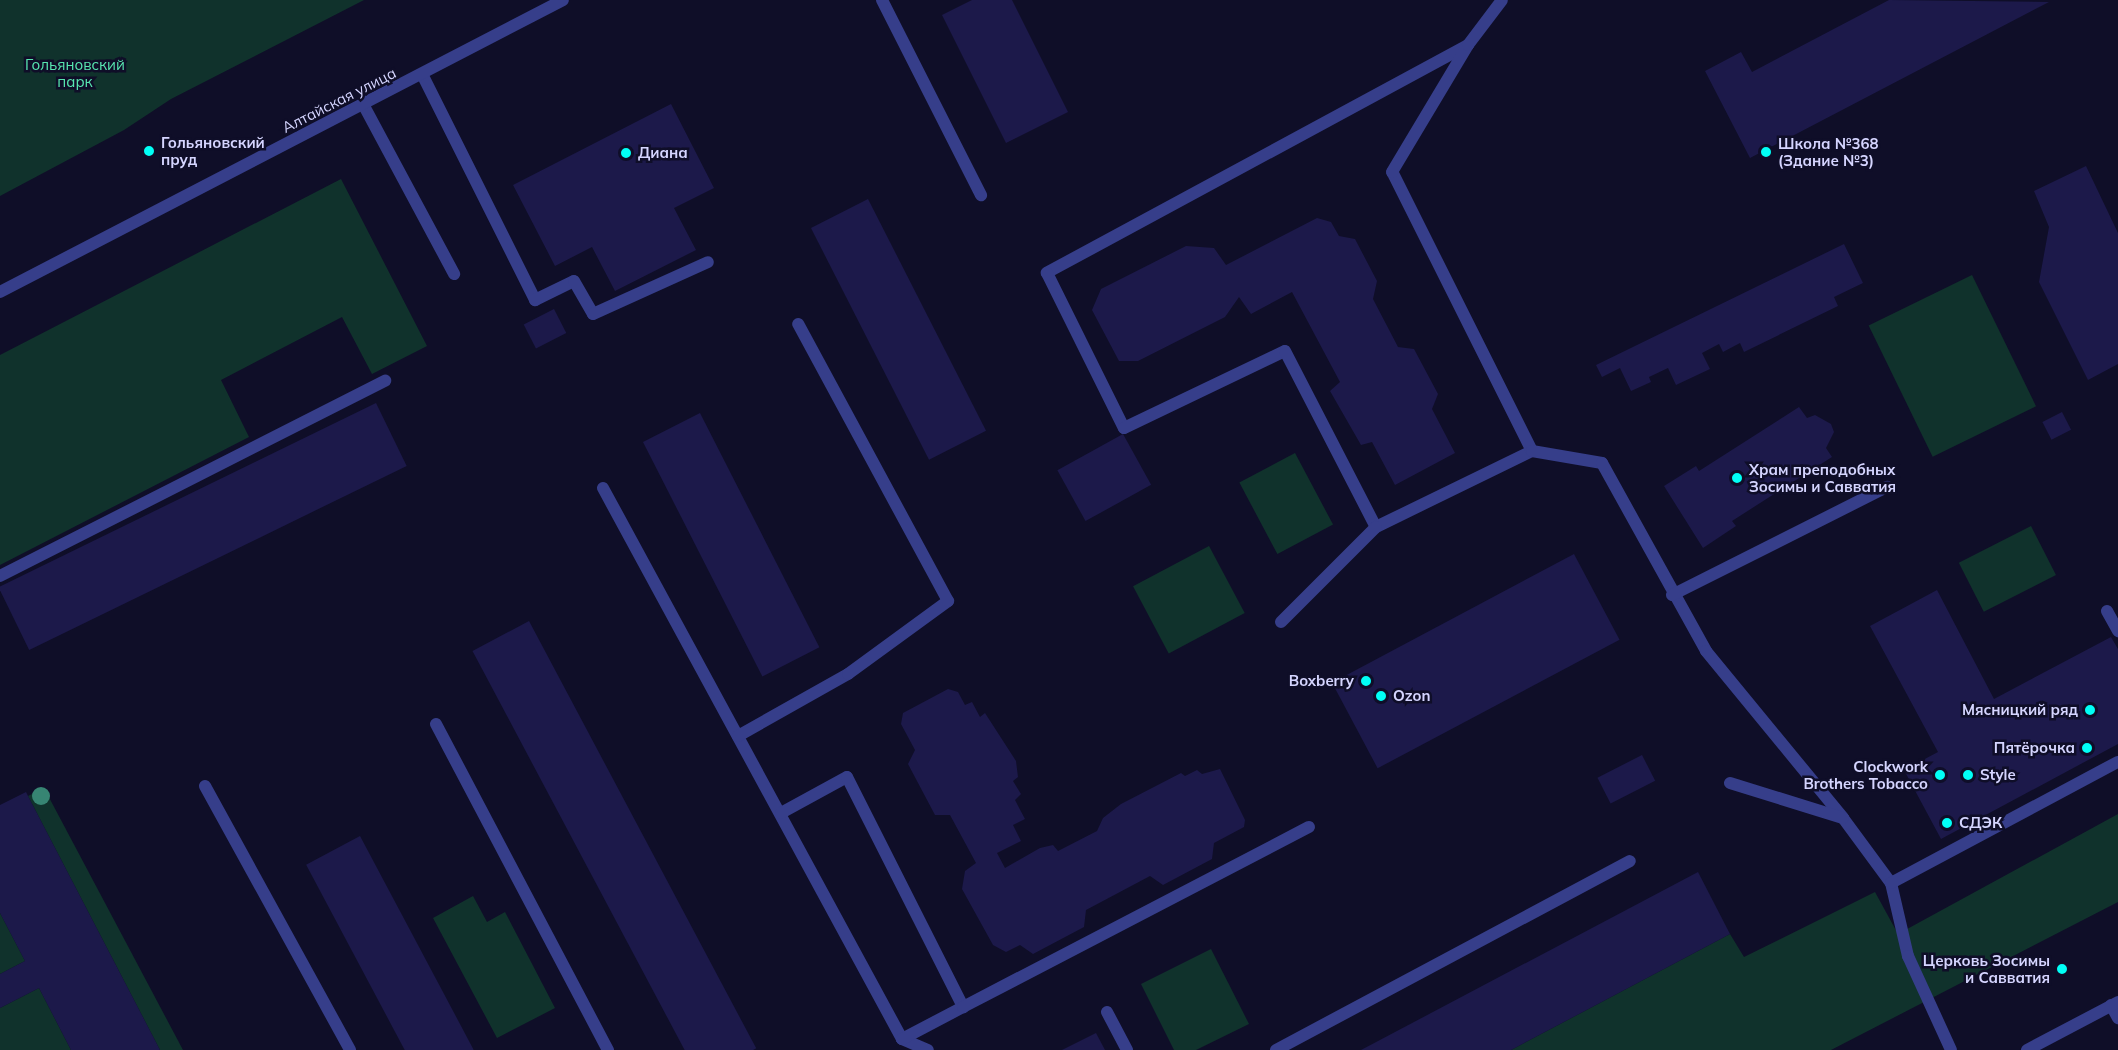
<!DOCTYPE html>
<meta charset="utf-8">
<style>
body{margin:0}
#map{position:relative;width:2118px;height:1050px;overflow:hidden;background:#0f0e28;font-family:Mulish,sans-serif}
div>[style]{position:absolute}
.green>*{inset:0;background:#10322c;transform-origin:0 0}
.building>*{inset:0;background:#1c194a;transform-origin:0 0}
.service>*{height:12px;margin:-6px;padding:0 6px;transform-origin:6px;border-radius:6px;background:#363e8a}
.tertiary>*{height:12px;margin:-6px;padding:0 6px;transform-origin:6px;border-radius:6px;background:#363e8a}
.trees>*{width:18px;height:18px;margin:-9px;border-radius:50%;background:#378573}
.dots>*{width:16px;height:16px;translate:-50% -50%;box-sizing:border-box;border:3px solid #0f0e28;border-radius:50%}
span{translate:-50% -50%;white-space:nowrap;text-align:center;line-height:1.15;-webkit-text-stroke:5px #0f0e28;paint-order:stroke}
.park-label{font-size:15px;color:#58e7b0}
.street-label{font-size:15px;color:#d5d5ff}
.poi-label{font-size:15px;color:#d5d5ff;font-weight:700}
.left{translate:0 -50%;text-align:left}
.right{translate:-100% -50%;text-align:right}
</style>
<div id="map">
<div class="green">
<div style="clip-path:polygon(0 0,364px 0,171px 99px,124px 130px,0 196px)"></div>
<div style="clip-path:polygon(341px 179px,427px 346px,372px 374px,342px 317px,221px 380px,249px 437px,0 565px,0 355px)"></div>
<div style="left:1972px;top:275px;width:146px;height:115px;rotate:64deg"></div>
<div style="left:1295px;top:453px;width:81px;height:63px;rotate:62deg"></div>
<div style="left:2031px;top:526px;width:55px;height:81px;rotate:63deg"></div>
<div style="left:1209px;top:546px;width:76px;height:86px;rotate:62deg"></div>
<div style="clip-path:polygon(44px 788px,183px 1050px,160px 1050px,28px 796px)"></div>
<div style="clip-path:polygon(2118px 814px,2118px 902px,1831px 1050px,1511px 1050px,1730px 934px,1744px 957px,1875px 892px,1898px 934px)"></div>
<div style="clip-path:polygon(473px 896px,487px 922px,505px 912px,555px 1008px,497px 1038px,433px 918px)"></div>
<div style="clip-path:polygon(0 913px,25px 961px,0 974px)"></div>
<div style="clip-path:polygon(1211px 949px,1249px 1024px,1196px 1050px,1174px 1050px,1141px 984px)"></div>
<div style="clip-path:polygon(39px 988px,71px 1050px,0 1050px,0 1008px)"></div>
</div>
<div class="building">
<div style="clip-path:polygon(972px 0,1012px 0,1068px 112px,1006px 143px,942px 15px)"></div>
<div style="clip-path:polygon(1889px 0,2049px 2px,1750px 158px,1705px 71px,1741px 52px,1752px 72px)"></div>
<div style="clip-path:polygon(671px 104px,714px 188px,674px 208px,696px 250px,615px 291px,592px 247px,555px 266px,513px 185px)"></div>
<div style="clip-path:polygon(2086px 166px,2118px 233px,2118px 364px,2088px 380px,2039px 282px,2049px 227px,2034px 191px)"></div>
<div style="left:868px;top:199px;width:260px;height:64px;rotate:63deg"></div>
<div style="clip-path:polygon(1317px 218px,1331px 222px,1339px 236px,1355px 239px,1377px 281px,1373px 299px,1398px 347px,1414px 349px,1438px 394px,1432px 409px,1455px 453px,1395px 485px,1372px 442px,1361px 445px,1330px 391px,1340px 382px,1292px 292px,1251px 314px,1239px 297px,1225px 317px,1138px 361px,1119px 361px,1092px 310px,1101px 289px,1186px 246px,1214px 248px,1226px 265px)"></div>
<div style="clip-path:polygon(1844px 244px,1863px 283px,1834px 297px,1838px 306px,1744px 352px,1740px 343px,1723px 352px,1719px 344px,1702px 353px,1710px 369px,1676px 385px,1668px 368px,1649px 377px,1651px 382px,1631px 391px,1620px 368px,1602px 377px,1596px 365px)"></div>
<div style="left:554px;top:309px;width:27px;height:34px;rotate:63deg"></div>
<div style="left:376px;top:403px;width:70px;height:420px;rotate:64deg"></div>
<div style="clip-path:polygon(1799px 407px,1807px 418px,1815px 415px,1831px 424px,1834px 432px,1826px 448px,1832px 457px,1732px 521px,1736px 526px,1703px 548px,1664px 486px,1696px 466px,1699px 471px)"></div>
<div style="left:2062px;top:412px;width:20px;height:22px;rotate:63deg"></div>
<div style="left:700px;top:413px;width:263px;height:64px;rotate:63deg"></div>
<div style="left:1123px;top:434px;width:58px;height:75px;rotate:61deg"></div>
<div style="left:1574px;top:554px;width:97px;height:274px;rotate:62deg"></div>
<div style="clip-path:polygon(1937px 590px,1994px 699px,2111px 637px,2118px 649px,2118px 744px,1941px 839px,1904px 770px,1938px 752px,1870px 626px)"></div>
<div style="left:529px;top:621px;width:484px;height:64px;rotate:62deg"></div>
<div style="clip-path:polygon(948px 689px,958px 692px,965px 705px,972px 702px,980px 717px,985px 713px,1016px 761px,1018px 777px,1013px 781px,1021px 794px,1015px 800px,1025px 819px,1013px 825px,1021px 841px,997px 853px,1005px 868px,1040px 848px,1053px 845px,1058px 851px,1097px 831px,1103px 818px,1121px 804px,1181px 773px,1185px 776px,1197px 770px,1202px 774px,1220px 769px,1245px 820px,1244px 827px,1214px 843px,1212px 859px,1163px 885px,1150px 876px,1086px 910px,1084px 927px,1033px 954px,1020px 945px,1006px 952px,993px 945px,962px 889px,965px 871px,976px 863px,950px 815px,935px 815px,908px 764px,915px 750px,901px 724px,903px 713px)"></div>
<div style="left:1642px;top:755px;width:29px;height:50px;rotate:63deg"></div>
<div style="clip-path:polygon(26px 792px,28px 796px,160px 1050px,71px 1050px,39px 988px,0 1008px,0 974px,25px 961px,0 913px,0 805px)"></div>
<div style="left:360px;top:836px;width:242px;height:61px;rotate:62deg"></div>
<div style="clip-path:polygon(1698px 872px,1730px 934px,1511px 1050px,1361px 1050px)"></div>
<div style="clip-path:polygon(1096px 1033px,1105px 1050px,1062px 1050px)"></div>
</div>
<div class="service">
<div style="left:882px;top:0;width:219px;rotate:63.1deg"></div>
<div style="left:1468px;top:45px;width:479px;rotate:151.6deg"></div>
<div style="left:1047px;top:273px;width:173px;rotate:63.6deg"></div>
<div style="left:1124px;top:428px;width:178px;rotate:-25.6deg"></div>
<div style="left:1285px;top:351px;width:198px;rotate:62.7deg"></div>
<div style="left:1376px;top:527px;width:174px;rotate:-26deg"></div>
<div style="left:1532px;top:451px;width:312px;rotate:-116.6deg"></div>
<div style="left:1392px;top:172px;width:148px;rotate:-59.1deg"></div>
<div style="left:1468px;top:45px;width:56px;rotate:-52.9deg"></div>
<div style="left:422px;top:74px;width:253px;rotate:63.4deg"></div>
<div style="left:535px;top:300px;width:43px;rotate:-26deg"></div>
<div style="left:574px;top:281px;width:38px;rotate:60deg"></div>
<div style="left:593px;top:314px;width:126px;rotate:-24.3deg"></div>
<div style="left:363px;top:104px;width:193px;rotate:61.8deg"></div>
<div style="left:1532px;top:451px;width:71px;rotate:9.7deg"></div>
<div style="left:1602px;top:463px;width:215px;rotate:61deg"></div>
<div style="left:1706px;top:651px;width:216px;rotate:50.6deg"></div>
<div style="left:1843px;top:818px;width:81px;rotate:53.6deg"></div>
<div style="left:1891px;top:883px;width:75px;rotate:76.9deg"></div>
<div style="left:1908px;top:956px;width:103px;rotate:65.4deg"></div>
<div style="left:603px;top:488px;width:627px;rotate:61.51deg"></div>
<div style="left:902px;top:1039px;width:28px;rotate:23deg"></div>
<div style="left:0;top:576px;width:432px;rotate:-26.9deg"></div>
<div style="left:1672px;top:595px;width:241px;rotate:-26.7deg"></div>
<div style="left:2107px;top:611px;width:23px;rotate:61deg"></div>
<div style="left:1281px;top:622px;width:134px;rotate:-45deg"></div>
<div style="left:436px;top:724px;width:369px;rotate:62.2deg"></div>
<div style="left:738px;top:736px;width:126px;rotate:-29.4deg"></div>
<div style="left:848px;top:674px;width:124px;rotate:-36.1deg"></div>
<div style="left:948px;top:601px;width:315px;rotate:-118.4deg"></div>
<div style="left:1730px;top:783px;width:118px;rotate:17.2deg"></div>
<div style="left:205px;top:786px;width:301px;rotate:61.2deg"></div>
<div style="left:781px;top:813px;width:75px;rotate:-28.6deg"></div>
<div style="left:847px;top:777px;width:258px;rotate:63.2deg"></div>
<div style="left:963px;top:1007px;width:69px;rotate:152.3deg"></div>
<div style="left:1891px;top:883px;width:257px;rotate:-28.1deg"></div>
<div style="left:2111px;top:1005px;width:15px;rotate:62deg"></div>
<div style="left:963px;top:1007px;width:390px;rotate:-27.5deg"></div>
<div style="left:1107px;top:1012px;width:43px;rotate:62.2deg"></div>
<div style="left:1276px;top:1050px;width:401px;rotate:-28.1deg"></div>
</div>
<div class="tertiary">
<div style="left:0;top:292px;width:634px;rotate:-27.41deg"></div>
<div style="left:2027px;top:1050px;width:103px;rotate:-27.8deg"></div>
</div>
<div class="trees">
<div style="left:41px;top:796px"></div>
</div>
<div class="dots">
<div style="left:149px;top:151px;background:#01fff6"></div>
<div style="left:1766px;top:152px;background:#01fff6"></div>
<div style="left:626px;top:153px;background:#01fff6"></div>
<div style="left:1737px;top:478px;background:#01fff6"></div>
<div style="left:1366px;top:681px;background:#01fff6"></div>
<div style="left:1381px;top:696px;background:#01fff6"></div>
<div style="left:2090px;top:710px;background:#01fff6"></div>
<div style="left:2087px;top:748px;background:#01fff6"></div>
<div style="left:1940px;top:775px;background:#01fff6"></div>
<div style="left:1968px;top:775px;background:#01fff6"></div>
<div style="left:1947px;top:823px;background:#01fff6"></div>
<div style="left:2062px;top:969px;background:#01fff6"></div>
</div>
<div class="park-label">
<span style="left:75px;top:73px">Гольяновcкий<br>парк</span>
</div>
<div class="street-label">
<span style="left:339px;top:100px;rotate:-27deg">Алтайская улица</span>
</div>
<div class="poi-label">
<span class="left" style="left:161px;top:151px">Гольяновский<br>пруд</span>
<span class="left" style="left:1778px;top:152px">Школа №368<br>(Здание №3)</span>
<span class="left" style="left:638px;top:153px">Диана</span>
<span class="left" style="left:1749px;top:478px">Храм преподобных<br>Зосимы и Савватия</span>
<span class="right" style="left:1354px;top:681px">Boxberry</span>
<span class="left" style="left:1393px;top:696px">Ozon</span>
<span class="right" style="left:2078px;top:710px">Мясницкий ряд</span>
<span class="right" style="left:2075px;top:748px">Пятёрочка</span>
<span class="right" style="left:1928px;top:775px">Clockwork<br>Brothers Tobacco</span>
<span class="left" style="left:1980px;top:775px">Style</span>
<span class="left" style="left:1959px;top:823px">СДЭК</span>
<span class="right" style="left:2050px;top:969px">Церковь Зосимы<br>и Савватия</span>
</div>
</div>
